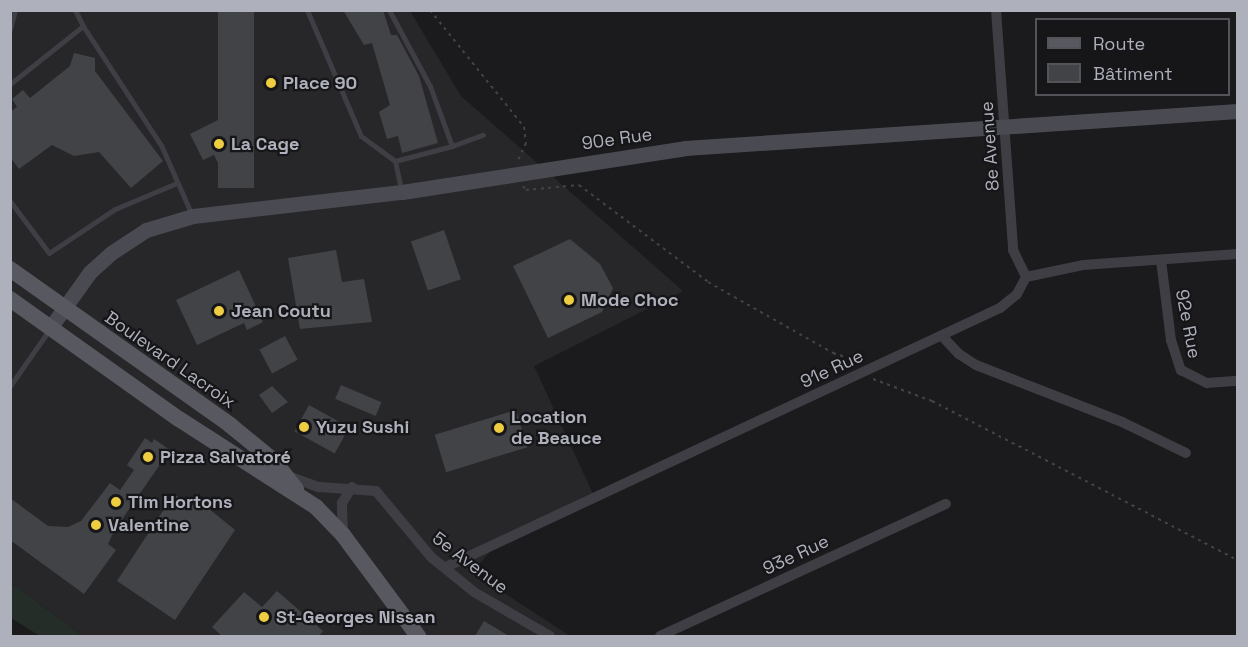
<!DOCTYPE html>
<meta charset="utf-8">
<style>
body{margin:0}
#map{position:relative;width:1248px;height:647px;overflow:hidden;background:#1b1b1d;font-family:"Space Grotesk",sans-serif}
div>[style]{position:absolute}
.built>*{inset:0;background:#27272a}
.green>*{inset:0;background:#242d27}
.building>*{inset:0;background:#424347;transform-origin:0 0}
.path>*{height:2px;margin-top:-1px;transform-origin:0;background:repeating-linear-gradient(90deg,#424349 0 3px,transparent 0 7.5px)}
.lane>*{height:5px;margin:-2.5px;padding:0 2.5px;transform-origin:2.5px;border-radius:2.5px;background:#3e3e44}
.street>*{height:10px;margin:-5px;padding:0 5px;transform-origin:5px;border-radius:5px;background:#3e3e44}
.secondary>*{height:15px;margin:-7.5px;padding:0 7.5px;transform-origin:7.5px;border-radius:7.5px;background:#4a4b52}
.primary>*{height:16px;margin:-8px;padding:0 8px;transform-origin:8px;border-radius:8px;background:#585861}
.dots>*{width:16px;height:16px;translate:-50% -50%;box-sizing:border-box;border:3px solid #161618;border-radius:50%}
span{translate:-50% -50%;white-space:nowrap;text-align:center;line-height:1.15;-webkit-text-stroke:4.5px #161618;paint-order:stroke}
.poi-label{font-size:18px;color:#aeb0bc;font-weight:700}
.left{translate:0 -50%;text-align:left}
.street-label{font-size:18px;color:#aeb0bc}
.frame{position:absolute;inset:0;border:12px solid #aeb0bc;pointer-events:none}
.legend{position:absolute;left:1035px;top:18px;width:195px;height:78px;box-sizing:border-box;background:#161618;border:2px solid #53545a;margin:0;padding:8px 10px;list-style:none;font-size:18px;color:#aeb0bc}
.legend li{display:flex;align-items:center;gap:12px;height:30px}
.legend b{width:30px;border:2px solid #53545a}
</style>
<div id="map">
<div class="built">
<div style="clip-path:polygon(10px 11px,410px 11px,461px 96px,683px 291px,534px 366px,594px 496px,500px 541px,472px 572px,570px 636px,83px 636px,11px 583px)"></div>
</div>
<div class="green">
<div style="clip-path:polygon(10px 583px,11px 583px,83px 636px,40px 636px,11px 618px)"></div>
</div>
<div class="building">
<div style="left:218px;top:10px;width:36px;height:178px"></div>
<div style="clip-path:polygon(343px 10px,383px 10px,391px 35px,397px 35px,419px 76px,438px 143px,402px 153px,398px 136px,387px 139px,379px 112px,390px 105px,372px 43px,364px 45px)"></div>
<div style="clip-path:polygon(74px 53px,95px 58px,95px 71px,163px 161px,131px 188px,99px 152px,74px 156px,52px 145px,19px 169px,10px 157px,10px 112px,17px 107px,12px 99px,23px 90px,30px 98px,70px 66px)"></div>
<div style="clip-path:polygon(228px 115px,250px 159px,223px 173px,214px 155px,203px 160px,190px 134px)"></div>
<div style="left:444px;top:230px;width:52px;height:35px;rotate:71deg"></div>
<div style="clip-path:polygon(570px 239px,600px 264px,613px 288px,602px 312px,548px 338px,513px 266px)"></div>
<div style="clip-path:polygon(336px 250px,342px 282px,364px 279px,372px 322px,300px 329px,288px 258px)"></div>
<div style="clip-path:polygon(239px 270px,263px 322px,247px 330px,244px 323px,197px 345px,176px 300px)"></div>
<div style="left:285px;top:336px;width:27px;height:29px;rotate:62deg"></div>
<div style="left:341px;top:385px;width:44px;height:15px;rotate:23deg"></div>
<div style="clip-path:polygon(272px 386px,288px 402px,272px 413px,259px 395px)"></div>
<div style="left:309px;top:405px;width:46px;height:30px;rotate:29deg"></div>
<div style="left:516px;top:410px;width:39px;height:85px;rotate:73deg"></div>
<div style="clip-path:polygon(145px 438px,152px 443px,154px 439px,170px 450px,114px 531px,108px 544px,116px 550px,84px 594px,10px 540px,10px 498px,48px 526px,68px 527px,81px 521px,110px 483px,120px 490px,134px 470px,127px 465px)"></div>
<div style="clip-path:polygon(174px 494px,192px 506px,197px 499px,235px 530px,175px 620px,117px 581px)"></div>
<div style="clip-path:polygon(277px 591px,323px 631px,319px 636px,222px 636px,212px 627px,244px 592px,262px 607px)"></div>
<div style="clip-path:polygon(484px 621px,509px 636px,475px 636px)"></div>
</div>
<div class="path">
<div style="left:430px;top:10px;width:150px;rotate:51.2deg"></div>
<div style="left:524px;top:127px;width:16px;rotate:83deg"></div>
<div style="left:526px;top:143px;width:19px;rotate:115deg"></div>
<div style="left:523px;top:186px;width:5px;rotate:53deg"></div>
<div style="left:526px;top:190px;width:53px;rotate:-5.4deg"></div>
<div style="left:579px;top:185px;width:161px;rotate:36.9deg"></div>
<div style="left:708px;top:282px;width:144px;rotate:29.6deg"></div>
<div style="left:833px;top:353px;width:25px;rotate:18deg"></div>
<div style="left:873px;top:379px;width:63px;rotate:20.4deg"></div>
<div style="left:932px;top:401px;width:345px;rotate:27.5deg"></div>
</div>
<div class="lane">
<div style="left:75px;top:10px;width:18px;rotate:63deg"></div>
<div style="left:307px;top:10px;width:137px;rotate:66.8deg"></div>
<div style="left:361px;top:136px;width:42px;rotate:36.3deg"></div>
<div style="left:395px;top:161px;width:30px;rotate:78deg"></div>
<div style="left:389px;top:10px;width:86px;rotate:61.7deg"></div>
<div style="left:430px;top:86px;width:64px;rotate:69.9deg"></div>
<div style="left:452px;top:146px;width:59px;rotate:165.3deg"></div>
<div style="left:10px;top:29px;width:20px;rotate:-75deg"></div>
<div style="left:10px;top:84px;width:93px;rotate:-38.5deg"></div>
<div style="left:83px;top:26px;width:142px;rotate:56.8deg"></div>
<div style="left:161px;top:145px;width:77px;rotate:66.1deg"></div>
<div style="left:452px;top:146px;width:33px;rotate:-20deg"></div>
<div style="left:10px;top:201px;width:65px;rotate:53.1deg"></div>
<div style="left:49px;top:253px;width:79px;rotate:-33.7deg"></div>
<div style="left:115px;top:209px;width:67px;rotate:-22.8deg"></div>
<div style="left:10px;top:386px;width:68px;rotate:-55.1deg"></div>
</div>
<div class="street">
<div style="left:996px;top:10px;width:241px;rotate:85.9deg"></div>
<div style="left:1013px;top:250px;width:30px;rotate:64deg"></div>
<div style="left:1161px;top:260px;width:81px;rotate:82.9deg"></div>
<div style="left:1171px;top:340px;width:32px;rotate:72deg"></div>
<div style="left:1181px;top:370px;width:29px;rotate:27deg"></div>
<div style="left:1207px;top:383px;width:31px;rotate:-4deg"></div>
<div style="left:942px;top:336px;width:25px;rotate:47deg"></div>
<div style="left:959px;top:354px;width:20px;rotate:33deg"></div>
<div style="left:976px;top:365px;width:157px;rotate:21.3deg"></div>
<div style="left:1122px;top:422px;width:71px;rotate:25.8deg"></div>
<div style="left:288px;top:476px;width:33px;rotate:20deg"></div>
<div style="left:319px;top:487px;width:57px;rotate:4deg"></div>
<div style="left:376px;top:491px;width:86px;rotate:50.2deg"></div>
<div style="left:431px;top:557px;width:55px;rotate:39.1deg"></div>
<div style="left:474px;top:592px;width:88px;rotate:30.1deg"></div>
<div style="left:343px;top:535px;width:32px;rotate:-92deg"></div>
<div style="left:342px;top:503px;width:19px;rotate:-58deg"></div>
<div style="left:446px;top:567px;width:612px;rotate:-25.06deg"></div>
<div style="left:1000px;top:308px;width:22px;rotate:-39deg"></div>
<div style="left:1017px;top:294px;width:19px;rotate:-62deg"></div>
<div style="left:1026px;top:277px;width:58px;rotate:-11.9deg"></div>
<div style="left:1083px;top:265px;width:155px;rotate:-4.1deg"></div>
<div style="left:660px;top:636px;width:315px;rotate:-24.8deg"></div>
</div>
<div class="secondary">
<div style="left:50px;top:328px;width:69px;rotate:-54.5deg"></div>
<div style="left:90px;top:272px;width:28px;rotate:-42deg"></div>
<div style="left:111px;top:253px;width:42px;rotate:-33.3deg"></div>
<div style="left:146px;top:230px;width:49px;rotate:-16.6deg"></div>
<div style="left:193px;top:216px;width:210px;rotate:-6.6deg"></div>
<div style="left:402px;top:192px;width:286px;rotate:-8.8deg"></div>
<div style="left:685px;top:148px;width:554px;rotate:-3.83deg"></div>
</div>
<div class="primary">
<div style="left:10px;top:269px;width:270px;rotate:35.3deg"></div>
<div style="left:230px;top:425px;width:57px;rotate:39.3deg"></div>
<div style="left:274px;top:461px;width:36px;rotate:52deg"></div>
<div style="left:10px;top:299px;width:207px;rotate:35.4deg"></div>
<div style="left:179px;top:419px;width:163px;rotate:32.7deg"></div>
<div style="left:316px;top:507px;width:39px;rotate:46deg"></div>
<div style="left:343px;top:535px;width:126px;rotate:53.4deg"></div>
</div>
<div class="dots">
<div style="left:271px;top:83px;background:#efcd41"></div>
<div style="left:219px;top:144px;background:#efcd41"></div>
<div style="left:569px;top:300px;background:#efcd41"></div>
<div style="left:219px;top:311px;background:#efcd41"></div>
<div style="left:304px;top:427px;background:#efcd41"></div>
<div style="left:499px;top:428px;background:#efcd41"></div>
<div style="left:148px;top:457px;background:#efcd41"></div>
<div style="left:116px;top:502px;background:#efcd41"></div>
<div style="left:96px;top:525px;background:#efcd41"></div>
<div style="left:264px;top:617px;background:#efcd41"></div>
</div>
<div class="poi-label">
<span class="left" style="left:283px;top:83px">Place 90</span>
<span class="left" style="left:231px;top:144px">La Cage</span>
<span class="left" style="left:581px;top:300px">Mode Choc</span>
<span class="left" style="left:231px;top:311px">Jean Coutu</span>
<span class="left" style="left:511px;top:428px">Location<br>de Beauce</span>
<span class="left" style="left:316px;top:427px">Yuzu Sushi</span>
<span class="left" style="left:160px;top:457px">Pizza Salvatoré</span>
<span class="left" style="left:128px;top:502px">Tim Hortons</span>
<span class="left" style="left:108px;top:525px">Valentine</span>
<span class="left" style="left:276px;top:617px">St-Georges Nissan</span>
</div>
<div class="street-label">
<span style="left:617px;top:139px;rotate:-8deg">90e Rue</span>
<span style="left:990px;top:146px;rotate:-94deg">8e Avenue</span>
<span style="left:1188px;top:324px;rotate:79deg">92e Rue</span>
<span style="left:170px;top:360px;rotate:35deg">Boulevard Lacroix</span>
<span style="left:832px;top:369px;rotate:-25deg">91e Rue</span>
<span style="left:796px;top:555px;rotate:-25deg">93e Rue</span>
<span style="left:470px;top:563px;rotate:37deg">5e Avenue</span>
</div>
<div class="frame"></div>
<ul class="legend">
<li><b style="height:8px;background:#585861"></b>Route</li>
<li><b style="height:16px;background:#424347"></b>Bâtiment</li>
</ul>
</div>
